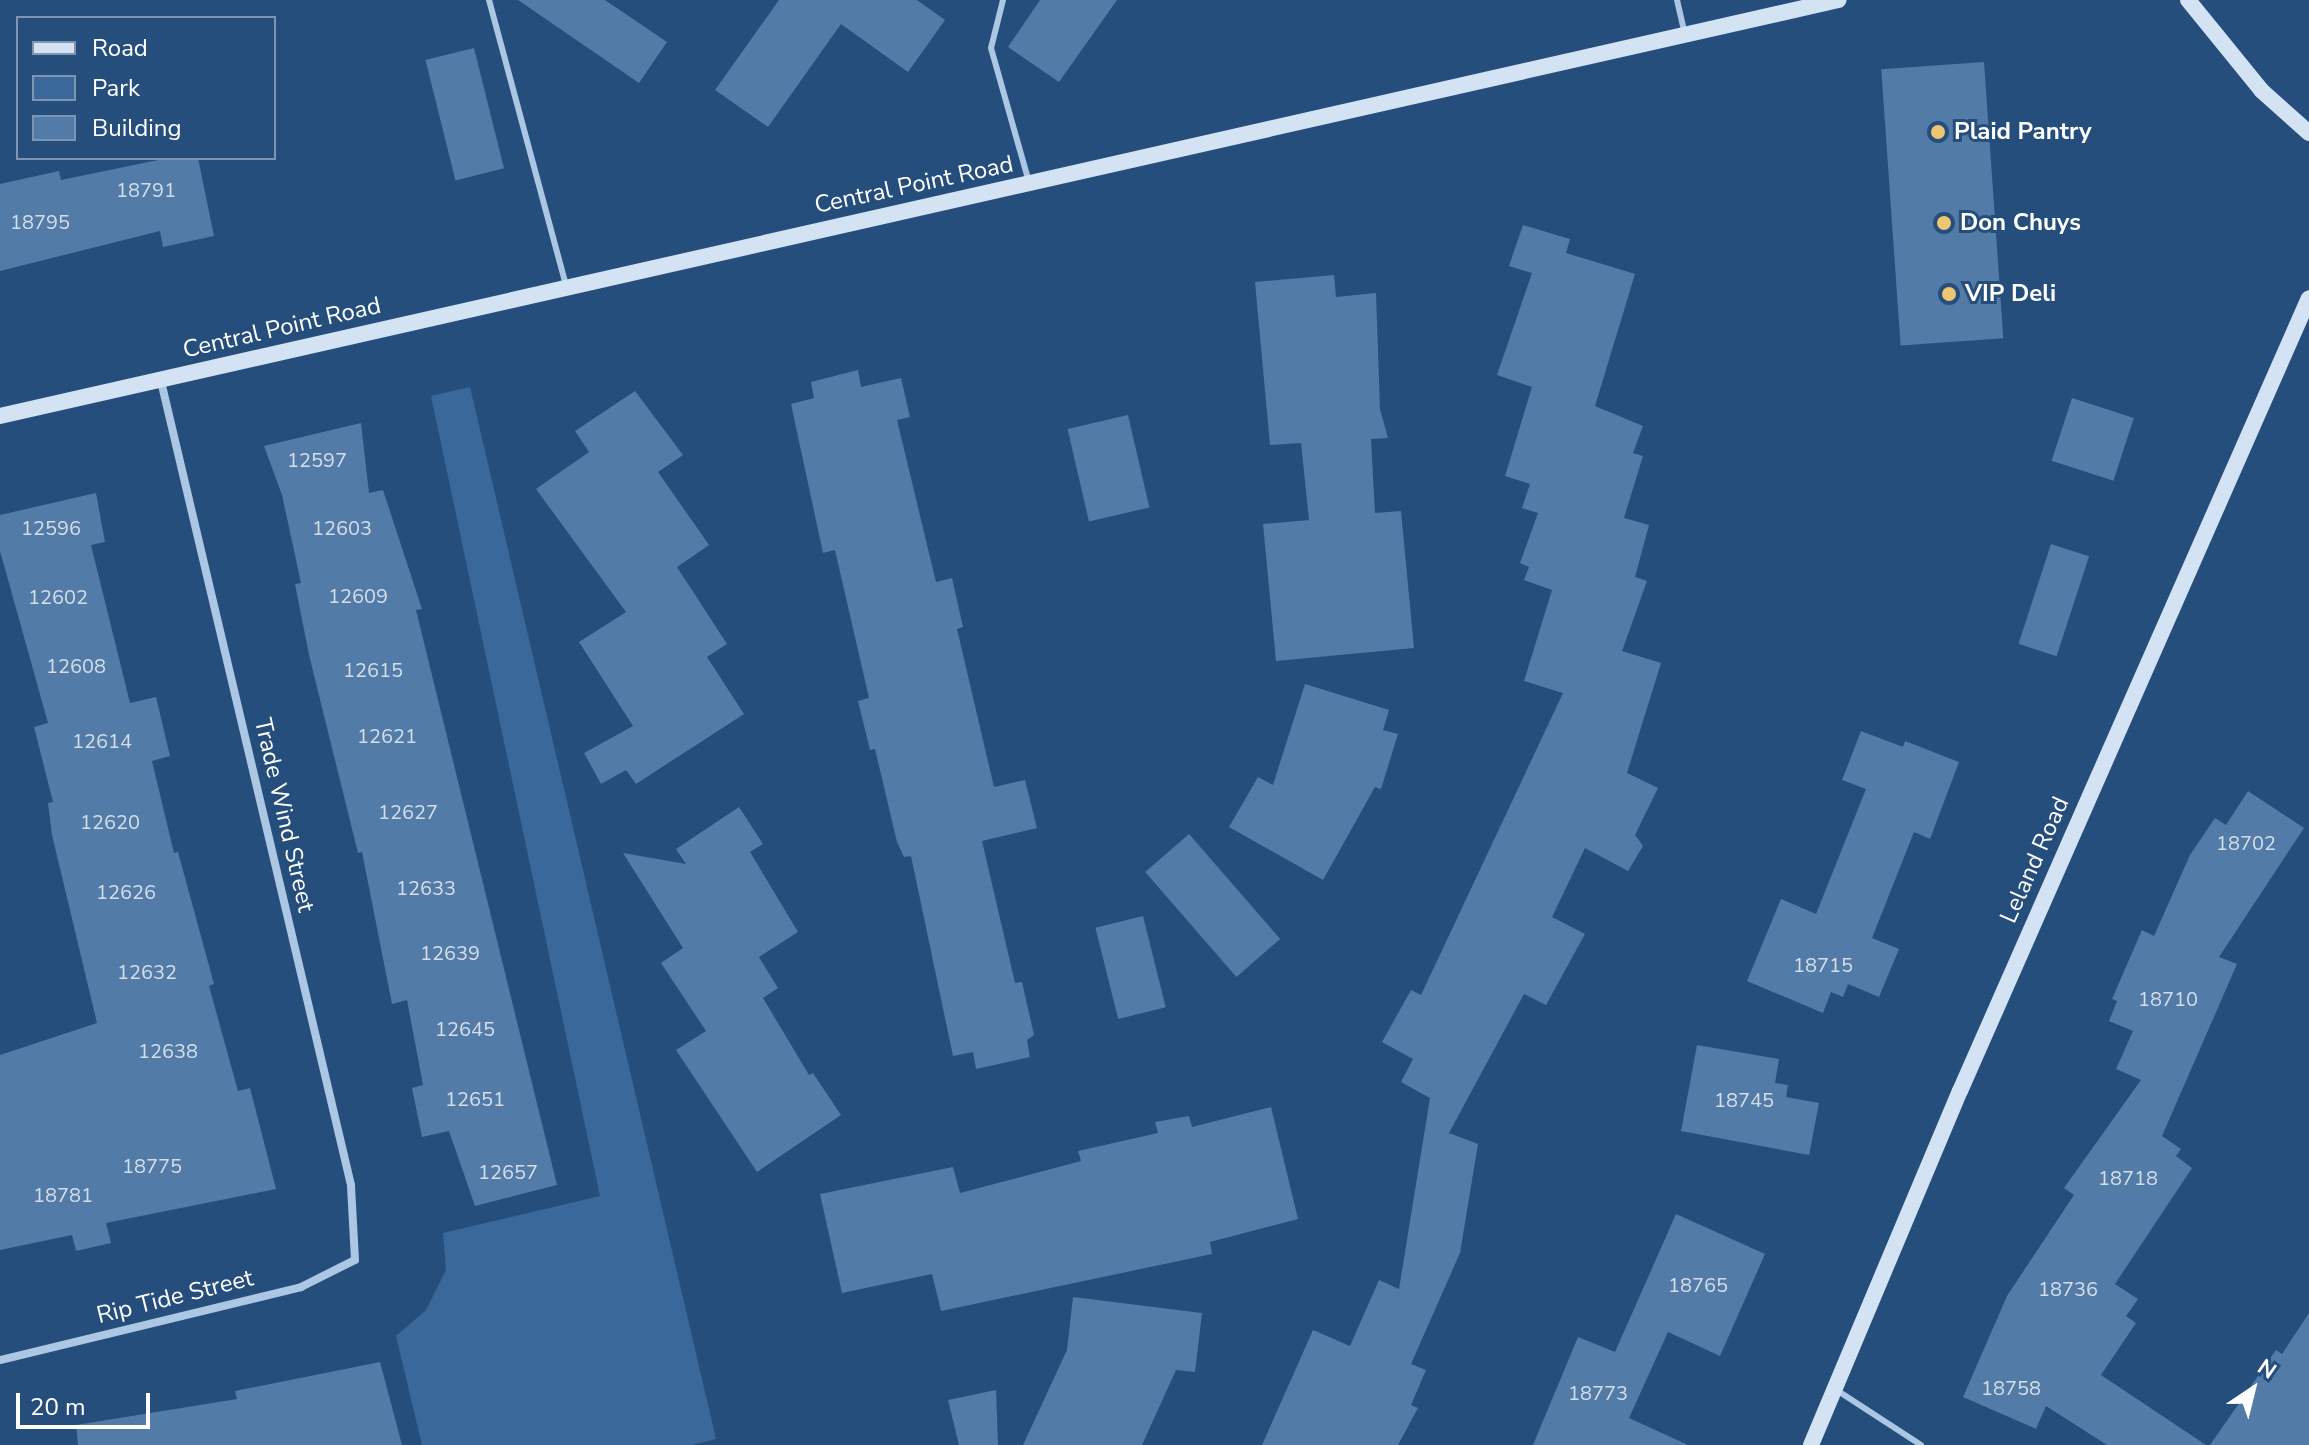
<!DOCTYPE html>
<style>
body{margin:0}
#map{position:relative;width:2309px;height:1445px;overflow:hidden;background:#264e7c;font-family:"Nunito Sans",sans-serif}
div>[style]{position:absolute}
.green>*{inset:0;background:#3a689a}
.building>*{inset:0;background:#537ba7;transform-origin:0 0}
.lane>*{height:6px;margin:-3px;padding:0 3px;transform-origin:3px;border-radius:3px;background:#abc7e4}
.street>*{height:8px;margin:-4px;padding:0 4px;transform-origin:4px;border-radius:4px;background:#abc7e4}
.secondary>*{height:16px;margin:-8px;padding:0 8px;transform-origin:8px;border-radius:8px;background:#d4e3f4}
.dots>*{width:22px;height:22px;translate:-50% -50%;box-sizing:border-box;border:4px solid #264e7c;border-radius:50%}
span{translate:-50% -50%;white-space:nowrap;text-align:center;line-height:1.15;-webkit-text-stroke:6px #264e7c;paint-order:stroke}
.number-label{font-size:20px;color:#d4dee9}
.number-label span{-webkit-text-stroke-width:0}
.poi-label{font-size:24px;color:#fff;font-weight:700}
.left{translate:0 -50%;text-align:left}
.street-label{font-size:24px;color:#fff}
.legend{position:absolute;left:16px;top:16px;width:260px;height:144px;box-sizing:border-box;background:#264e7c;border:2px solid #7d95b0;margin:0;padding:10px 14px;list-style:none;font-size:24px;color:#fff}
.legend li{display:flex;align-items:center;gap:16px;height:40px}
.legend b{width:40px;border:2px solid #7d95b0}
.north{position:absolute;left:2213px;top:1349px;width:80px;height:80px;-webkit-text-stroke:6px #264e7c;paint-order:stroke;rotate:35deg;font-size:22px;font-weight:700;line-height:32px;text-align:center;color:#fff}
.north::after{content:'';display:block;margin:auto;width:28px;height:36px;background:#fff;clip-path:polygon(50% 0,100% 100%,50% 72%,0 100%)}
.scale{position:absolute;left:16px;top:1393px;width:134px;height:36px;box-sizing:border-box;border:4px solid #fff;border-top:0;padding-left:10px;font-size:24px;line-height:28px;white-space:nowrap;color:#fff;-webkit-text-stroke:6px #264e7c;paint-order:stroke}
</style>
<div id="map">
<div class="green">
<div style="clip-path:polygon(470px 387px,716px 1439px,692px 1445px,422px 1445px,396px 1336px,426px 1310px,446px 1270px,443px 1233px,600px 1196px,431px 396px)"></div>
</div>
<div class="building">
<div style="clip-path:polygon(518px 0,605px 0,667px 42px,639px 83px)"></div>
<div style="clip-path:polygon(779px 0,917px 0,945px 20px,908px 72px,841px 24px,768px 127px,715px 90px)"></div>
<div style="clip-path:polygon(1040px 0,1117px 0,1059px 82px,1008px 47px)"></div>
<div style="left:474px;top:48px;width:124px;height:50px;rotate:76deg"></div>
<div style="left:1984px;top:62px;width:277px;height:103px;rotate:86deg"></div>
<div style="clip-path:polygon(168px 158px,198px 158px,214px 236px,163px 247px,160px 231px,0 271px,0 184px,59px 171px,61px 180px)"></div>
<div style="clip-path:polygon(1523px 225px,1570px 239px,1566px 253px,1635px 274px,1595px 406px,1643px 426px,1633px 453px,1643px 456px,1624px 518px,1649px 525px,1635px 577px,1647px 581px,1622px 651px,1661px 663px,1627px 773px,1658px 788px,1635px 835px,1643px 846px,1628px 871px,1585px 848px,1552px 917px,1585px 934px,1546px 1005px,1524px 994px,1449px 1133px,1478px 1144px,1460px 1253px,1411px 1364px,1426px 1370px,1411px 1405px,1418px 1408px,1398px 1445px,1262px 1445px,1313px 1330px,1350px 1346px,1379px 1280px,1399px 1289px,1430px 1098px,1401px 1082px,1413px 1059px,1382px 1042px,1411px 990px,1421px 995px,1563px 693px,1524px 681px,1552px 590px,1524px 580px,1529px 567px,1520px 563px,1538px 513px,1522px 508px,1530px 484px,1505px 476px,1532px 387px,1497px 375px,1532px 273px,1509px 266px)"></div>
<div style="clip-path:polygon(1334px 275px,1336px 297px,1376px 293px,1380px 409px,1388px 438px,1371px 439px,1375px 513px,1401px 511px,1414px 648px,1276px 661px,1263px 524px,1309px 520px,1301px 443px,1270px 445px,1255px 282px)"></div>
<div style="clip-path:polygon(858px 370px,861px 387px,901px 378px,910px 417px,897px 420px,936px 582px,952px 578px,963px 627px,957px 629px,994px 787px,1025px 780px,1037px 828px,982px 841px,1015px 983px,1022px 982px,1034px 1035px,1027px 1040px,1030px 1057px,976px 1069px,973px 1052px,953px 1056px,911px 856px,904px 857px,897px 842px,875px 749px,870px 750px,858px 701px,869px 698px,835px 550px,823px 553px,791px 404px,814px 398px,811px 382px)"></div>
<div style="clip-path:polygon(635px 391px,683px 455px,658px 472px,709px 545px,677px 567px,727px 644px,707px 657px,744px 714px,636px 784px,626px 770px,601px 784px,584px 753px,633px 726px,579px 642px,626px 612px,536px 489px,589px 452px,575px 431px)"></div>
<div style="left:2072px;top:398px;width:65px;height:66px;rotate:18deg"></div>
<div style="left:1128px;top:415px;width:95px;height:62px;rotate:77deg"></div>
<div style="clip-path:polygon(361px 423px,369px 493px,383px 490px,422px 609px,416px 610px,557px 1185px,475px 1206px,449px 1131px,422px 1137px,412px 1088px,423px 1085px,407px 1000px,392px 1004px,362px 852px,358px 853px,309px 655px,295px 584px,301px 583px,282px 495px,264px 446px)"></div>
<div style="clip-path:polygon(96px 493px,105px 542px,91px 545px,130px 703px,156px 697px,170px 756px,152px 761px,174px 853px,178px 852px,214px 984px,209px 986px,238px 1091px,250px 1088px,276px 1189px,106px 1223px,111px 1243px,76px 1251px,72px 1235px,0 1250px,0 1055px,97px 1023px,52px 835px,48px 803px,53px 802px,34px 727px,48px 723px,0 551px,0 515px)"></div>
<div style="left:2051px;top:544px;width:40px;height:105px;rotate:18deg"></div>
<div style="clip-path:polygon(1305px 684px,1389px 710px,1383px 730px,1398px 734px,1381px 789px,1375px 787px,1323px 880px,1229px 827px,1258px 777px,1273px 785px)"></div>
<div style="clip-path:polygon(1861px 731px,1903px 747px,1905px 741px,1959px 762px,1930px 839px,1914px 832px,1872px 938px,1899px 949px,1879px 997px,1848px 984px,1843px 997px,1831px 992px,1823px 1013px,1747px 981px,1781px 899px,1816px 914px,1866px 789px,1842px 780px)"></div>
<div style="clip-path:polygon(2248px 791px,2304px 828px,2219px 957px,2237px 964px,2162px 1136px,2181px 1149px,2176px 1156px,2192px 1168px,2115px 1284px,2138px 1299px,2126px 1316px,2136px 1323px,2101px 1375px,2206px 1445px,2107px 1445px,2046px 1406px,2036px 1429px,1963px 1397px,2007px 1296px,2074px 1195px,2064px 1188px,2141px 1080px,2116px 1069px,2133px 1031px,2109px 1021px,2117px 1001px,2112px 999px,2142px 930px,2154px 936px,2190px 855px,2215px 818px,2226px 825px)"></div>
<div style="clip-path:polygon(739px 807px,763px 844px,750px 852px,798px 932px,759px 957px,778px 988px,763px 998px,809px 1075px,813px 1073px,841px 1115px,757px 1172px,676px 1050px,706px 1031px,661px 963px,683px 948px,623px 853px,686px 864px,676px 849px)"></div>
<div style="left:1189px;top:834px;width:139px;height:58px;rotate:49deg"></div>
<div style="left:1143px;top:916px;width:94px;height:49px;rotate:76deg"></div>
<div style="clip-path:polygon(1697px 1045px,1779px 1059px,1775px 1083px,1788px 1085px,1786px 1097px,1819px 1103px,1809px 1155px,1681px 1131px)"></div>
<div style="clip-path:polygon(1271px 1107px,1298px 1219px,1210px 1242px,1212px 1254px,941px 1311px,932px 1274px,842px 1293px,820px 1194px,953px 1167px,960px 1193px,1081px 1161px,1078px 1151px,1158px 1133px,1155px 1122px,1189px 1116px,1192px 1127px)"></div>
<div style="clip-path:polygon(1676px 1214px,1765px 1254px,1720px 1356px,1668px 1332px,1629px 1418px,1688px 1445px,1533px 1445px,1578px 1337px,1615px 1352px)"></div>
<div style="clip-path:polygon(1073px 1297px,1202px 1313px,1195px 1372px,1176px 1370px,1142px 1445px,1023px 1445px,1067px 1350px)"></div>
<div style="clip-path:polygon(2309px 1313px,2309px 1445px,2210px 1445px,2276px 1350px,2282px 1354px)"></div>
<div style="clip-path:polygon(380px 1362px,402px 1445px,78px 1445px,76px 1425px,237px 1399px,235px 1391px)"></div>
<div style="clip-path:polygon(996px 1390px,998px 1445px,959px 1445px,948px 1400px)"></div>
</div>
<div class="lane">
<div style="left:489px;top:0;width:295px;rotate:74.9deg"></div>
<div style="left:1003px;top:0;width:49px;rotate:104deg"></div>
<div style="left:991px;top:48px;width:139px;rotate:74.2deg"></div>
<div style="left:1677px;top:0;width:35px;rotate:77deg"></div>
<div style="left:1838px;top:1391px;width:99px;rotate:33deg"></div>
</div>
<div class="street">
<div style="left:0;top:1360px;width:310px;rotate:-13.6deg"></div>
<div style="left:301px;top:1287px;width:60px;rotate:-26.6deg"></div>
<div style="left:355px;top:1260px;width:75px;rotate:-93.1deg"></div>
<div style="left:351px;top:1185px;width:826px;rotate:-103.3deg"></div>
</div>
<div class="secondary">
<div style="left:2188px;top:0;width:117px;rotate:50.9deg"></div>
<div style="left:2262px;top:91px;width:63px;rotate:41.8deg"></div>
<div style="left:0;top:416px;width:1885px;rotate:-12.75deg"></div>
<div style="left:1811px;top:1445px;width:384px;rotate:-67.2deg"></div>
<div style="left:1960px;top:1091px;width:866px;rotate:-66.25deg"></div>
</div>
<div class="dots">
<div style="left:1938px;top:132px;background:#edc671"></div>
<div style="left:1944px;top:223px;background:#edc671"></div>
<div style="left:1949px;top:294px;background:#edc671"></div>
</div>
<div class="number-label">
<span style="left:146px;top:190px">18791</span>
<span style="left:40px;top:222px">18795</span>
<span style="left:317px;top:460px">12597</span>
<span style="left:51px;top:528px">12596</span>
<span style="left:342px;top:528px">12603</span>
<span style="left:358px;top:596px">12609</span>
<span style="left:58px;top:597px">12602</span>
<span style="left:76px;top:666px">12608</span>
<span style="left:373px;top:670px">12615</span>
<span style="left:387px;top:736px">12621</span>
<span style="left:102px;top:741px">12614</span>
<span style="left:408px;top:812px">12627</span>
<span style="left:110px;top:822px">12620</span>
<span style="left:2246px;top:843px">18702</span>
<span style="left:426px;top:888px">12633</span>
<span style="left:126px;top:892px">12626</span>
<span style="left:450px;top:953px">12639</span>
<span style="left:1823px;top:965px">18715</span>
<span style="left:147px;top:972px">12632</span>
<span style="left:2168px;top:999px">18710</span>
<span style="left:465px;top:1029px">12645</span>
<span style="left:168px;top:1051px">12638</span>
<span style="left:475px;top:1099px">12651</span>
<span style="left:1744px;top:1100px">18745</span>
<span style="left:152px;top:1166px">18775</span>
<span style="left:508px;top:1172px">12657</span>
<span style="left:2128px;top:1178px">18718</span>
<span style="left:63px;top:1195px">18781</span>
<span style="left:1698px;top:1285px">18765</span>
<span style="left:2068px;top:1289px">18736</span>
<span style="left:2011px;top:1388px">18758</span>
<span style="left:1598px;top:1393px">18773</span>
</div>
<div class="poi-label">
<span class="left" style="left:1954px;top:132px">Plaid Pantry</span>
<span class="left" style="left:1960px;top:223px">Don Chuys</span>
<span class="left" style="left:1965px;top:294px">VIP Deli</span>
</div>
<div class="street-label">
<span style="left:914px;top:185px;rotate:-12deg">Central Point Road</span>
<span style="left:282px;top:328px;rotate:-13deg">Central Point Road</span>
<span style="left:284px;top:815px;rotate:77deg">Trade Wind Street</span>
<span style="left:2035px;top:860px;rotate:-66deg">Leland Road</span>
<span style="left:175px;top:1297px;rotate:-14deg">Rip Tide Street</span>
</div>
<ul class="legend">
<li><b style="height:10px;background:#d4e3f4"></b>Road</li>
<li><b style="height:22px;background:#3a689a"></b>Park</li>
<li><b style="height:22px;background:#537ba7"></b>Building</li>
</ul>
<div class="north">N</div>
<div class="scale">20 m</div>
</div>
